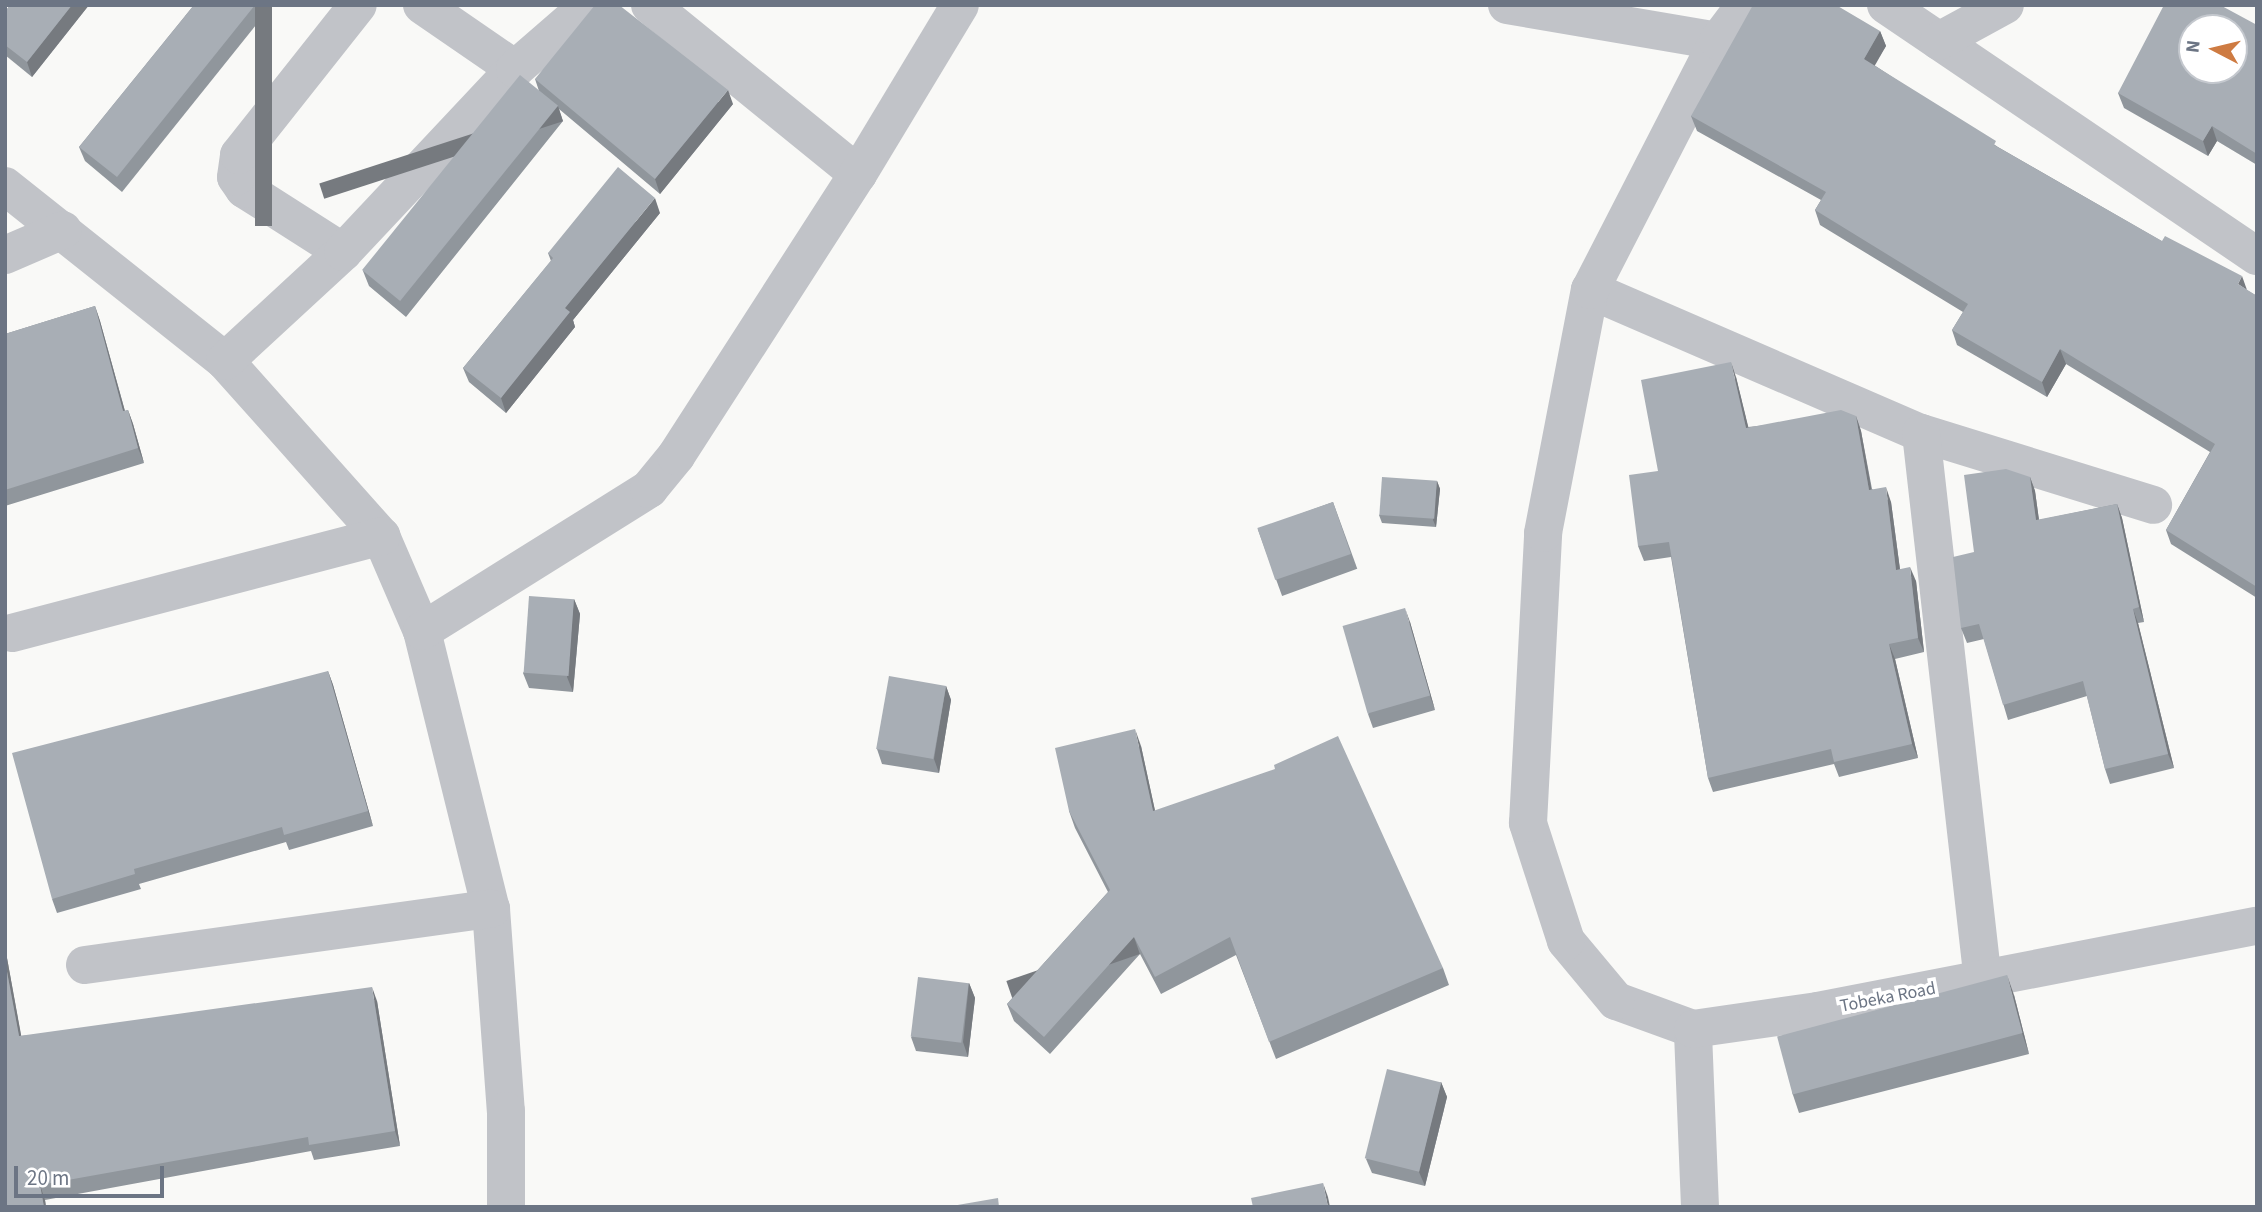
<!DOCTYPE html>
<style>
body{margin:0}
#map{position:relative;width:2262px;height:1212px;overflow:hidden;background:#f9f9f7;font-family:"Source Sans 3",sans-serif}
div>[style]{position:absolute}
.street>*{height:38px;margin:-19px;padding:0 19px;transform-origin:19px;border-radius:19px;background:#c1c3c8}
.wall>*{inset:0;background:#90969c;transform-origin:0 0}
.shaded-wall>*{inset:0;background:#767a7f;transform-origin:0 0}
.building>*{inset:0;background:#a8aeb5;transform-origin:0 0}
span{translate:-50% -50%;white-space:nowrap;text-align:center;line-height:1.15;-webkit-text-stroke:7px #fff;paint-order:stroke}
.street-label{font-size:18px;color:#6c7584}
.frame{position:absolute;inset:0;border:7px solid #6c7584;pointer-events:none}
.north{position:absolute;left:2178px;top:14px;width:70px;height:70px;box-sizing:border-box;background:#fff;border:2px solid #c4c8ce;border-radius:50%;rotate:277deg;font-size:19px;font-weight:700;line-height:28px;text-align:center;color:#6c7584}
.north::after{content:'';display:block;margin:auto;width:24px;height:32px;background:#ce7b42;clip-path:polygon(50% 0,100% 100%,50% 72%,0 100%)}
.scale{position:absolute;left:14px;top:1166px;width:150px;height:32px;box-sizing:border-box;border:4px solid #6c7584;border-top:0;padding-left:9px;font-size:21px;line-height:24px;white-space:nowrap;color:#6c7584;-webkit-text-stroke:5px #fff;paint-order:stroke}
</style>
<div id="map">
<div class="street">
<div style="left:422px;top:5px;width:113px;rotate:34.5deg"></div>
<div style="left:650px;top:5px;width:268px;rotate:39.1deg"></div>
<div style="left:1507px;top:5px;width:214px;rotate:9.7deg"></div>
<div style="left:1886px;top:5px;width:448px;rotate:34.1deg"></div>
<div style="left:1939px;top:41px;width:75px;rotate:-28.6deg"></div>
<div style="left:5px;top:186px;width:281px;rotate:38.5deg"></div>
<div style="left:225px;top:361px;width:234px;rotate:48.3deg"></div>
<div style="left:381px;top:536px;width:103px;rotate:66.7deg"></div>
<div style="left:422px;top:631px;width:286px;rotate:76.1deg"></div>
<div style="left:491px;top:909px;width:203px;rotate:85.8deg"></div>
<div style="left:506px;top:1111px;width:96px;rotate:90deg"></div>
<div style="left:343px;top:252px;width:117px;rotate:-147.5deg"></div>
<div style="left:244px;top:189px;width:14px;rotate:-124deg"></div>
<div style="left:236px;top:177px;width:22px;rotate:-82deg"></div>
<div style="left:239px;top:155px;width:191px;rotate:-51.6deg"></div>
<div style="left:5px;top:255px;width:63px;rotate:-23.3deg"></div>
<div style="left:1590px;top:290px;width:361px;rotate:23.4deg"></div>
<div style="left:1921px;top:433px;width:243px;rotate:17.2deg"></div>
<div style="left:225px;top:361px;width:161px;rotate:-42.7deg"></div>
<div style="left:343px;top:252px;width:251px;rotate:-46.8deg"></div>
<div style="left:515px;top:69px;width:98px;rotate:-40.9deg"></div>
<div style="left:1921px;top:433px;width:551px;rotate:83.55deg"></div>
<div style="left:422px;top:631px;width:268px;rotate:-32deg"></div>
<div style="left:649px;top:489px;width:43px;rotate:-50.7deg"></div>
<div style="left:676px;top:456px;width:336px;rotate:-57.2deg"></div>
<div style="left:858px;top:174px;width:197px;rotate:-58.9deg"></div>
<div style="left:12px;top:633px;width:382px;rotate:-14.7deg"></div>
<div style="left:85px;top:965px;width:410px;rotate:-7.9deg"></div>
<div style="left:1693px;top:1029px;width:82px;rotate:-160deg"></div>
<div style="left:1616px;top:1001px;width:78px;rotate:-129.8deg"></div>
<div style="left:1566px;top:941px;width:124px;rotate:-107.9deg"></div>
<div style="left:1528px;top:823px;width:290px;rotate:-87deg"></div>
<div style="left:1543px;top:533px;width:248px;rotate:-79.1deg"></div>
<div style="left:1590px;top:290px;width:280px;rotate:-62.8deg"></div>
<div style="left:1718px;top:41px;width:45px;rotate:-53.1deg"></div>
<div style="left:1700px;top:1207px;width:178px;rotate:-92.3deg"></div>
<div style="left:1693px;top:1029px;width:126px;rotate:-8.2deg"></div>
<div style="left:1818px;top:1011px;width:447px;rotate:-11deg"></div>
</div>
<div class="wall">
<div style="clip-path:polygon(10px 5px,89px 5px,32px 77px,5px 55px,5px 12px)"></div>
<div style="clip-path:polygon(194px 5px,272px 5px,122px 192px,85px 161px,79px 147px)"></div>
<div style="clip-path:polygon(2257px 25px,2257px 165px,2217px 141px,2208px 156px,2124px 108px,2118px 93px)"></div>
<div style="clip-path:polygon(1880px 31px,1886px 46px,1874px 65px,1998px 147px,2257px 296px,2257px 598px,2171px 544px,2166px 530px,2210px 452px,2066px 364px,2047px 397px,1957px 345px,1952px 330px,1963px 312px,1820px 225px,1815px 210px,1821px 200px,1697px 131px,1691px 116px)"></div>
<div style="clip-path:polygon(535px 79px,733px 104px,660px 194px,559px 109px,563px 121px,406px 317px,369px 286px,363px 271px,539px 91px)"></div>
<div style="clip-path:polygon(660px 213px,573px 320px,575px 327px,506px 413px,469px 382px,463px 368px,551px 261px,548px 253px)"></div>
<div style="clip-path:polygon(95px 306px,100px 321px,125px 411px,128px 410px,133px 424px,144px 463px,5px 506px,5px 334px)"></div>
<div style="clip-path:polygon(1736px 377px,1748px 427px,1856px 416px,1861px 431px,1872px 489px,1891px 502px,1900px 569px,1916px 581px,1924px 652px,1895px 659px,1918px 758px,1839px 777px,1834px 764px,1713px 792px,1708px 778px,1671px 557px,1644px 561px,1638px 546px,1658px 471px)"></div>
<div style="clip-path:polygon(2030px 477px,2035px 491px,2039px 520px,2117px 504px,2122px 518px,2144px 622px,2138px 623px,2174px 768px,2110px 784px,2105px 769px,2087px 696px,2008px 720px,1984px 639px,1967px 643px,1961px 628px)"></div>
<div style="clip-path:polygon(1437px 481px,1440px 489px,1436px 527px,1382px 523px,1379px 515px)"></div>
<div style="left:1333px;top:502px;width:71px;height:80px;rotate:70deg"></div>
<div style="clip-path:polygon(574px 599px,580px 614px,573px 692px,529px 688px,523px 673px)"></div>
<div style="clip-path:polygon(1410px 622px,1435px 710px,1373px 728px,1368px 714px)"></div>
<div style="clip-path:polygon(328px 671px,333px 685px,373px 826px,289px 850px,286px 842px,139px 884px,141px 889px,57px 913px,52px 899px)"></div>
<div style="clip-path:polygon(946px 686px,951px 700px,939px 773px,882px 764px,877px 749px)"></div>
<div style="clip-path:polygon(1141px 746px,1155px 811px,1443px 968px,1449px 985px,1276px 1059px,1236px 955px,1161px 994px,1140px 954px,1050px 1054px,1014px 1021px,1007px 1004px,1108px 892px,1075px 828px,1069px 811px)"></div>
<div style="clip-path:polygon(5px 947px,21px 1036px,377px 1001px,400px 1146px,314px 1160px,311px 1151px,45px 1200px,46px 1207px,5px 1207px)"></div>
<div style="clip-path:polygon(969px 983px,975px 998px,968px 1057px,916px 1051px,911px 1037px)"></div>
<div style="clip-path:polygon(2014px 995px,2029px 1054px,1799px 1113px,1792px 1092px)"></div>
<div style="clip-path:polygon(1441px 1082px,1447px 1097px,1425px 1186px,1372px 1173px,1366px 1159px)"></div>
</div>
<div class="shaded-wall">
<div style="clip-path:polygon(72px 5px,89px 5px,32px 77px,27px 62px)"></div>
<div style="left:255px;top:5px;width:17px;height:221px"></div>
<div style="clip-path:polygon(1880px 31px,1886px 46px,1870px 74px,1864px 59px)"></div>
<div style="clip-path:polygon(728px 90px,733px 104px,660px 194px,655px 179px)"></div>
<div style="left:558px;top:106px;width:16px;height:251px;rotate:72deg"></div>
<div style="clip-path:polygon(2212px 126px,2217px 141px,2208px 156px,2203px 141px)"></div>
<div style="clip-path:polygon(655px 198px,660px 213px,573px 320px,575px 327px,506px 413px,501px 398px,565px 308px)"></div>
<div style="clip-path:polygon(2242px 276px,2247px 290px,2238px 284px)"></div>
<div style="clip-path:polygon(95px 306px,100px 321px,129px 426px,123px 411px)"></div>
<div style="clip-path:polygon(2060px 349px,2066px 364px,2047px 397px,2042px 382px)"></div>
<div style="clip-path:polygon(1731px 362px,1736px 377px,1752px 442px,1746px 428px)"></div>
<div style="clip-path:polygon(128px 410px,133px 424px,144px 463px,138px 448px)"></div>
<div style="clip-path:polygon(1856px 416px,1861px 431px,1874px 504px,1869px 490px)"></div>
<div style="clip-path:polygon(2030px 477px,2035px 491px,2041px 535px,2036px 520px)"></div>
<div style="clip-path:polygon(1437px 481px,1440px 489px,1436px 527px,1433px 520px)"></div>
<div style="clip-path:polygon(1886px 487px,1891px 502px,1902px 585px,1896px 570px)"></div>
<div style="clip-path:polygon(2117px 504px,2122px 518px,2144px 622px,2139px 607px)"></div>
<div style="clip-path:polygon(1910px 567px,1916px 581px,1924px 652px,1918px 638px)"></div>
<div style="clip-path:polygon(574px 599px,580px 614px,573px 692px,567px 677px)"></div>
<div style="clip-path:polygon(1405px 608px,1410px 622px,1435px 710px,1430px 696px)"></div>
<div style="clip-path:polygon(2133px 609px,2138px 623px,2174px 768px,2168px 754px)"></div>
<div style="clip-path:polygon(1889px 644px,1895px 659px,1918px 758px,1912px 744px)"></div>
<div style="clip-path:polygon(328px 671px,333px 685px,373px 826px,368px 811px)"></div>
<div style="clip-path:polygon(946px 686px,951px 700px,939px 773px,934px 759px)"></div>
<div style="clip-path:polygon(1135px 729px,1141px 746px,1159px 829px,1153px 811px)"></div>
<div style="left:1134px;top:937px;width:18px;height:135px;rotate:71deg"></div>
<div style="clip-path:polygon(5px 947px,24px 1051px,19px 1036px,5px 961px)"></div>
<div style="clip-path:polygon(2007px 975px,2014px 995px,2029px 1054px,2022px 1033px)"></div>
<div style="clip-path:polygon(969px 983px,975px 998px,968px 1057px,963px 1042px)"></div>
<div style="clip-path:polygon(372px 987px,377px 1001px,400px 1146px,395px 1131px)"></div>
<div style="clip-path:polygon(1441px 1082px,1447px 1097px,1425px 1186px,1419px 1172px)"></div>
<div style="clip-path:polygon(1323px 1183px,1328px 1197px,1330px 1207px,1328px 1207px)"></div>
<div style="clip-path:polygon(40px 1185px,45px 1200px,46px 1207px,44px 1207px)"></div>
</div>
<div class="building">
<div style="clip-path:polygon(10px 5px,72px 5px,27px 62px,5px 45px,5px 12px)"></div>
<div style="clip-path:polygon(194px 5px,255px 5px,117px 177px,79px 147px)"></div>
<div style="clip-path:polygon(595px 5px,619px 5px,728px 90px,655px 179px,535px 79px)"></div>
<div style="clip-path:polygon(1753px 5px,1836px 5px,1880px 31px,1864px 59px,1996px 141px,1994px 145px,2162px 241px,2165px 236px,2242px 276px,2238px 284px,2257px 296px,2257px 587px,2166px 530px,2215px 444px,2060px 349px,2042px 382px,1952px 330px,1968px 304px,1815px 210px,1826px 192px,1691px 116px)"></div>
<div style="clip-path:polygon(evenodd,2164px 5px,2220px 5px,2257px 25px,2257px 154px,2212px 126px,2203px 141px,2118px 93px,2164px 5px,2192px 28px,2234px 28px,2234px 70px,2192px 70px,2192px 28px)"></div>
<div style="left:520px;top:75px;width:49px;height:251px;rotate:39deg"></div>
<div style="clip-path:polygon(618px 167px,655px 198px,565px 308px,570px 312px,501px 398px,463px 368px,553px 258px,548px 253px)"></div>
<div style="clip-path:polygon(95px 306px,123px 411px,128px 410px,138px 448px,5px 490px,5px 334px)"></div>
<div style="clip-path:polygon(1731px 362px,1746px 428px,1841px 410px,1856px 416px,1869px 490px,1886px 487px,1896px 570px,1910px 567px,1918px 638px,1889px 644px,1912px 744px,1834px 762px,1831px 749px,1708px 778px,1669px 542px,1638px 546px,1629px 475px,1658px 471px,1641px 380px)"></div>
<div style="clip-path:polygon(2006px 469px,2030px 477px,2036px 520px,2117px 504px,2139px 607px,2133px 609px,2168px 754px,2105px 769px,2083px 681px,2003px 705px,1979px 624px,1961px 628px,1953px 557px,1974px 552px,1964px 475px)"></div>
<div style="left:1382px;top:477px;width:55px;height:38px;rotate:4deg"></div>
<div style="left:1333px;top:502px;width:55px;height:80px;rotate:71deg"></div>
<div style="left:529px;top:596px;width:45px;height:77px;rotate:4deg"></div>
<div style="left:1405px;top:608px;width:91px;height:65px;rotate:74deg"></div>
<div style="clip-path:polygon(328px 671px,368px 811px,284px 835px,282px 827px,134px 869px,135px 874px,52px 899px,12px 753px)"></div>
<div style="left:889px;top:676px;width:58px;height:74px;rotate:10deg"></div>
<div style="clip-path:polygon(1135px 729px,1153px 811px,1275px 769px,1274px 765px,1338px 736px,1443px 968px,1269px 1042px,1230px 937px,1155px 977px,1134px 937px,1044px 1037px,1007px 1004px,1110px 890px,1069px 811px,1055px 748px)"></div>
<div style="clip-path:polygon(5px 961px,19px 1036px,372px 987px,395px 1131px,309px 1145px,308px 1137px,40px 1185px,44px 1207px,5px 1207px)"></div>
<div style="left:2007px;top:975px;width:60px;height:238px;rotate:75deg"></div>
<div style="left:918px;top:977px;width:51px;height:60px;rotate:7deg"></div>
<div style="left:1387px;top:1069px;width:56px;height:92px;rotate:14deg"></div>
<div style="clip-path:polygon(1323px 1183px,1328px 1207px,1253px 1207px,1251px 1198px)"></div>
<div style="clip-path:polygon(998px 1198px,999px 1207px,946px 1207px)"></div>
</div>
<div class="street-label">
<span style="left:1888px;top:998px;rotate:-11deg">Tobeka Road</span>
</div>
<div class="frame"></div>
<div class="north">N</div>
<div class="scale">20 m</div>
</div>
